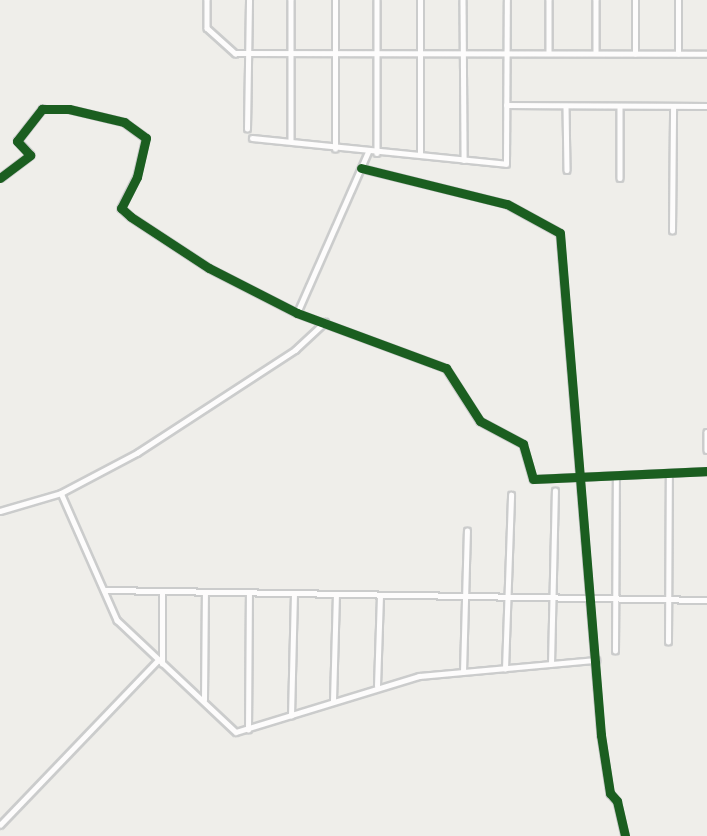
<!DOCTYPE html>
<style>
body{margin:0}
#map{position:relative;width:707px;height:836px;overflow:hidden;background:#efeeea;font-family:Quicksand,sans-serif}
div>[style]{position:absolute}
.roads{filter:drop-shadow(2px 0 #cbcccc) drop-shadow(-2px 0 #cbcccc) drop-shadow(0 2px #cbcccc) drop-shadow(0 -2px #cbcccc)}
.minor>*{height:4.5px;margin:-2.25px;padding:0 2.25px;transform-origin:2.25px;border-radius:2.25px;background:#fdfcfc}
.cycleway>*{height:9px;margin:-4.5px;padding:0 4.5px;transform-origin:4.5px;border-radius:4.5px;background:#1b5e20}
span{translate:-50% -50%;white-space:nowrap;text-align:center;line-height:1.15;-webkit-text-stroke:6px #fff;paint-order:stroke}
</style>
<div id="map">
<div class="roads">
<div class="minor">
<div style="left:207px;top:0;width:28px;rotate:90deg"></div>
<div style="left:207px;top:28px;width:38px;rotate:42deg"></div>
<div style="left:235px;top:53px;width:472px;rotate:0.1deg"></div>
<div style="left:291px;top:0;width:139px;rotate:90deg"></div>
<div style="left:377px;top:0;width:153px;rotate:90deg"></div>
<div style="left:463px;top:0;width:160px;rotate:89.6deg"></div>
<div style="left:549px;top:0;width:53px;rotate:90deg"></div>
<div style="left:596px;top:0;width:52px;rotate:90deg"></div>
<div style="left:635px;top:54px;width:54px;rotate:-90deg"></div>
<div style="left:678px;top:54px;width:54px;rotate:-90deg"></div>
<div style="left:506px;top:105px;width:201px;rotate:0.3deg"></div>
<div style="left:566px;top:106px;width:64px;rotate:89.1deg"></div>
<div style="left:620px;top:106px;width:72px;rotate:90deg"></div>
<div style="left:247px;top:129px;width:129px;rotate:-89.1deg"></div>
<div style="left:252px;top:138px;width:255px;rotate:5.8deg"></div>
<div style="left:506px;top:164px;width:164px;rotate:-89.7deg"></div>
<div style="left:335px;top:149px;width:149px;rotate:-90deg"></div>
<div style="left:420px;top:154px;width:154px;rotate:-90deg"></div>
<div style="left:361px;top:168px;width:150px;rotate:13.9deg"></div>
<div style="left:507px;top:204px;width:60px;rotate:28.7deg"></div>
<div style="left:560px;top:233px;width:504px;rotate:85.33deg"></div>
<div style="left:601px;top:735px;width:59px;rotate:81.2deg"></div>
<div style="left:610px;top:793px;width:11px;rotate:49deg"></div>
<div style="left:617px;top:801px;width:36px;rotate:77deg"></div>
<div style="left:0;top:178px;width:38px;rotate:-37deg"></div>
<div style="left:30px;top:155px;width:19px;rotate:-133deg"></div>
<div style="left:17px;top:141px;width:41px;rotate:-52deg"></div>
<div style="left:42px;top:109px;width:27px"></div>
<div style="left:69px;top:109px;width:57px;rotate:13.3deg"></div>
<div style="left:124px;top:122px;width:27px;rotate:36deg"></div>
<div style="left:146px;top:138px;width:40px;rotate:103deg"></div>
<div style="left:137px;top:177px;width:35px;rotate:117deg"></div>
<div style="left:121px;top:208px;width:13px;rotate:42deg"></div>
<div style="left:131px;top:217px;width:93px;rotate:33.2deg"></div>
<div style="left:209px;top:268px;width:99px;rotate:27.1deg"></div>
<div style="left:297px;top:313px;width:159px;rotate:20.3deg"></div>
<div style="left:446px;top:368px;width:63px;rotate:57.3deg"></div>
<div style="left:480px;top:421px;width:49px;rotate:28.1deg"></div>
<div style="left:523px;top:444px;width:36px;rotate:74deg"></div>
<div style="left:533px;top:479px;width:174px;rotate:-2.6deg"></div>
<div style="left:672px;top:231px;width:124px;rotate:-89.5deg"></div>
<div style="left:297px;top:313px;width:176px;rotate:-66.2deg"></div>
<div style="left:707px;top:432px;width:18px;rotate:90deg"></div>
<div style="left:61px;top:493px;width:139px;rotate:66.2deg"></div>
<div style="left:117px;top:620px;width:163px;rotate:43.3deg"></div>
<div style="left:236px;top:732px;width:191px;rotate:-17deg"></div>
<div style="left:419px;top:676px;width:178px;rotate:-5.2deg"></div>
<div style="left:0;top:511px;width:64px;rotate:-16.4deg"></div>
<div style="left:61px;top:493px;width:86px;rotate:-27.8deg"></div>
<div style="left:137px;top:453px;width:189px;rotate:-33.1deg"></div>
<div style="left:295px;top:350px;width:41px;rotate:-43deg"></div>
<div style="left:105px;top:590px;width:602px;rotate:0.95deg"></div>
<div style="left:668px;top:642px;width:167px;rotate:-89.7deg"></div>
<div style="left:615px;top:651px;width:175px;rotate:-89.7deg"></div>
<div style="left:162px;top:664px;width:72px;rotate:-90deg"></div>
<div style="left:551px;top:664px;width:173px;rotate:-88.7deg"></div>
<div style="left:505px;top:669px;width:174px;rotate:-88deg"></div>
<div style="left:463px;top:672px;width:141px;rotate:-88.4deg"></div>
<div style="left:377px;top:686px;width:90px;rotate:-88.1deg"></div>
<div style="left:204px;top:700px;width:107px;rotate:-89.5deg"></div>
<div style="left:333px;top:701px;width:106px;rotate:-88.4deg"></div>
<div style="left:291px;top:716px;width:121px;rotate:-88.6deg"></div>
<div style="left:248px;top:730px;width:136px;rotate:-89.6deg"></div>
<div style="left:0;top:825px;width:227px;rotate:-46.2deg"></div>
</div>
</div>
<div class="cycleway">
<div style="left:361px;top:168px;width:150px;rotate:13.9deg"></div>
<div style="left:507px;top:204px;width:60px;rotate:28.7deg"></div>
<div style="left:560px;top:233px;width:504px;rotate:85.33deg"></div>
<div style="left:601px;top:735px;width:59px;rotate:81.2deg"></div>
<div style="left:610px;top:793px;width:11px;rotate:49deg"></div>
<div style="left:617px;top:801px;width:36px;rotate:77deg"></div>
<div style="left:0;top:178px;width:38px;rotate:-37deg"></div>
<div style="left:30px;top:155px;width:19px;rotate:-133deg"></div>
<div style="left:17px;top:141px;width:41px;rotate:-52deg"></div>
<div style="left:42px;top:109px;width:27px"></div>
<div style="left:69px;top:109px;width:57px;rotate:13.3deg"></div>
<div style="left:124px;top:122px;width:27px;rotate:36deg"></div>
<div style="left:146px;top:138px;width:40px;rotate:103deg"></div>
<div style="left:137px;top:177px;width:35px;rotate:117deg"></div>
<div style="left:121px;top:208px;width:13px;rotate:42deg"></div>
<div style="left:131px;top:217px;width:93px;rotate:33.2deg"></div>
<div style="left:209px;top:268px;width:99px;rotate:27.1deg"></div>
<div style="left:297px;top:313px;width:159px;rotate:20.3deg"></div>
<div style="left:446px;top:368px;width:63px;rotate:57.3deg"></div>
<div style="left:480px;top:421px;width:49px;rotate:28.1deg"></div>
<div style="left:523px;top:444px;width:36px;rotate:74deg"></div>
<div style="left:533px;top:479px;width:174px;rotate:-2.6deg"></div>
</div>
</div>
